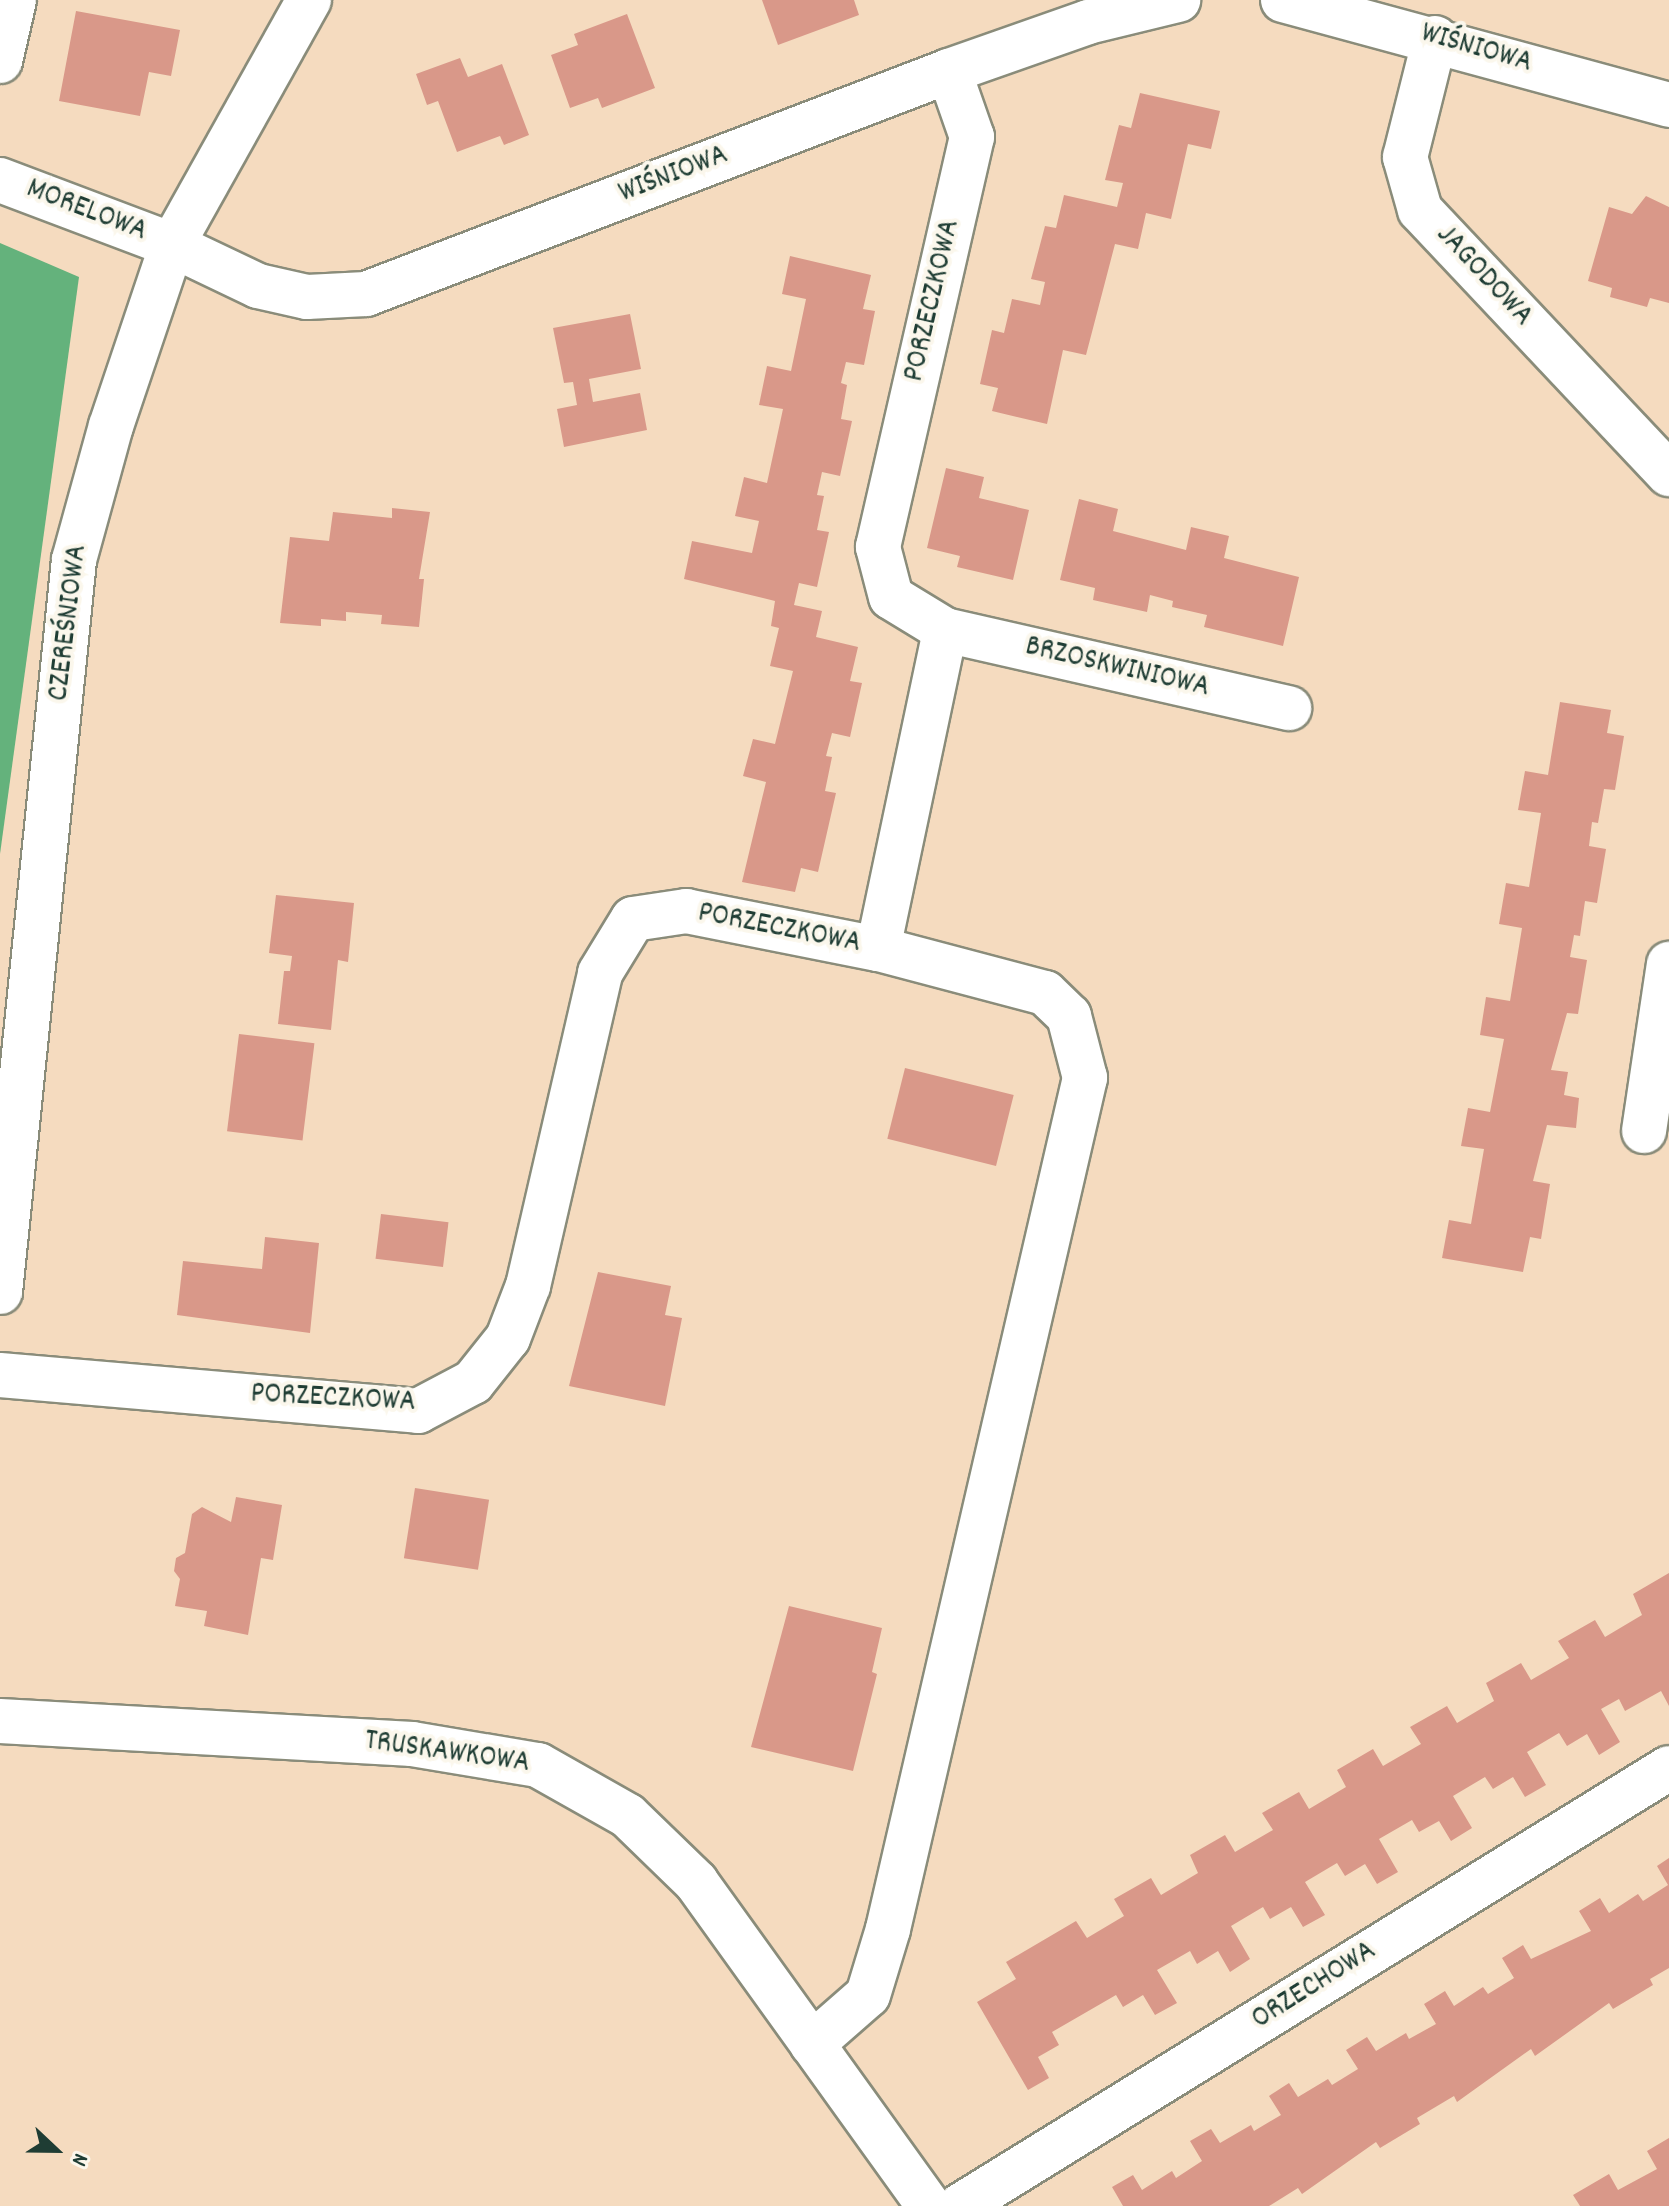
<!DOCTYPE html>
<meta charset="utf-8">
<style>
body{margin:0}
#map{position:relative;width:1669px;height:2206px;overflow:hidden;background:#f5dbbf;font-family:Dekko,sans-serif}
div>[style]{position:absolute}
.forest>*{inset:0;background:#64b27c}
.building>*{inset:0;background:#d99889;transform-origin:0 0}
.roads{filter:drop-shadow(2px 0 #8a8c7a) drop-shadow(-2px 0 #8a8c7a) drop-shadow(0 2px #8a8c7a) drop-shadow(0 -2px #8a8c7a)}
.minor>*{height:44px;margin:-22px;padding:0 22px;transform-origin:22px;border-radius:22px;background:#fff}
span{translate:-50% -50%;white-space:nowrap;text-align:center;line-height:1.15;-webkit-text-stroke:8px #fbf7ec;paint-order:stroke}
.street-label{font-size:30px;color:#1f3d34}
.north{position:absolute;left:16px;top:2110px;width:80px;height:80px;-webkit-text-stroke:6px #fbf7ec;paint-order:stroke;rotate:112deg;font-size:22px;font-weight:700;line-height:32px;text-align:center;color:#1f3d34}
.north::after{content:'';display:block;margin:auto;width:28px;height:36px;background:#1f3d34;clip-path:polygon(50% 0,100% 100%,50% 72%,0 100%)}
</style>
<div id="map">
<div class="forest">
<div style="clip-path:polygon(0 243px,79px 277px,0 854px)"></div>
</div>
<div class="building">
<div style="clip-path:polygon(762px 0,854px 0,859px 15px,778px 45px)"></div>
<div style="clip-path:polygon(76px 11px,180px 30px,171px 76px,149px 72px,140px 116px,59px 101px)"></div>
<div style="clip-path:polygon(627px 14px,655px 88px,602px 108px,598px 98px,570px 108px,551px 55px,578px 45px,574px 34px)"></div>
<div style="clip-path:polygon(460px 58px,468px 77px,502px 64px,529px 135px,504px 145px,500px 136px,457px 152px,438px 101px,427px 105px,416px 74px)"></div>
<div style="clip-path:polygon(1140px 93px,1220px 111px,1211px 149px,1188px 144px,1171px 219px,1146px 213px,1138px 249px,1115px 244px,1086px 355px,1063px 350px,1047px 424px,992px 411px,998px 388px,980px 384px,992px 330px,1004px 333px,1012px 299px,1040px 305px,1045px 282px,1031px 279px,1045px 226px,1056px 228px,1064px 195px,1117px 207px,1123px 183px,1105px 180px,1119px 125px,1131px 128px)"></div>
<div style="clip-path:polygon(1646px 196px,1669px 207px,1669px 303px,1650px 298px,1647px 307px,1610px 297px,1612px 288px,1588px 281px,1609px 207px,1632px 214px)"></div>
<div style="clip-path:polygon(790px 256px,871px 275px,863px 309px,875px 311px,864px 365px,846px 362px,841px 383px,847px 385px,841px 419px,852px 421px,840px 476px,822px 472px,817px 495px,824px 496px,817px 530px,829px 532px,817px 587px,799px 583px,794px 605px,822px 611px,816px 637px,858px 647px,850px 681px,862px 683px,850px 737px,832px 733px,826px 756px,832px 757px,825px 791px,836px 793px,818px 872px,801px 868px,795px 892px,742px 882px,766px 782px,743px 776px,753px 739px,775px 744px,793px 671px,770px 666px,779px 628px,771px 626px,775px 601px,684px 579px,692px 541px,752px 553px,759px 521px,735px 516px,744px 477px,767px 483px,783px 409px,759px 405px,767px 366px,791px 371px,806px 299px,782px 294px)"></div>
<div style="clip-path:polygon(630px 314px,641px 369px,589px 379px,593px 402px,640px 393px,647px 430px,564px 447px,557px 409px,577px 405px,573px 382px,564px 383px,553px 328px)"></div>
<div style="clip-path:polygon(946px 468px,984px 477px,979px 498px,1029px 510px,1013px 580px,957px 567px,960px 556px,927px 548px)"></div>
<div style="clip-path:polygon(1079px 499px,1118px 509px,1113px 531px,1186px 550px,1191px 527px,1229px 536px,1224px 558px,1299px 577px,1283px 646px,1204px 627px,1207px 615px,1172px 607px,1173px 601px,1150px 595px,1147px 612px,1093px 600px,1095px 588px,1060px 580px)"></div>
<div style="clip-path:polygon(392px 508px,430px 512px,419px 579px,424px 579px,419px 627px,381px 624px,382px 615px,346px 612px,346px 621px,321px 619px,321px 626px,280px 623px,290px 537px,329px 541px,333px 512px,392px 518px)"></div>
<div style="clip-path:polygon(1560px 702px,1611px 710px,1607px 733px,1624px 736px,1615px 790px,1604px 789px,1598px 823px,1592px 822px,1589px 846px,1606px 849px,1597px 903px,1585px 901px,1580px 936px,1574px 935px,1570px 957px,1587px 960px,1578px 1014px,1567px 1013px,1551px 1070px,1568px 1072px,1564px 1095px,1579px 1098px,1576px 1128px,1547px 1125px,1533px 1181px,1550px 1184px,1541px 1239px,1530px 1237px,1523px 1272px,1442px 1258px,1449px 1220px,1471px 1224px,1484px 1149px,1461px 1146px,1468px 1108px,1490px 1112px,1504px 1039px,1480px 1035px,1486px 997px,1510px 1001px,1522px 928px,1499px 924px,1506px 883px,1529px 887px,1541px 813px,1518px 810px,1525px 771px,1548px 775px)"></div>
<div style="clip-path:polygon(276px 895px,354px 903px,348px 962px,338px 960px,331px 1030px,278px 1024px,284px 971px,290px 971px,292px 956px,269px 953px)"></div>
<div style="left:239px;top:1034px;width:76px;height:98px;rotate:7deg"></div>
<div style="left:905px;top:1068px;width:112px;height:73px;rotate:14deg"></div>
<div style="left:381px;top:1214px;width:68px;height:45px;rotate:7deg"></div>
<div style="clip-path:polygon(265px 1237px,319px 1243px,310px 1333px,177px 1315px,183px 1261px,262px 1269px)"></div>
<div style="clip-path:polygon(598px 1272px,671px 1286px,665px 1315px,682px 1318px,665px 1406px,569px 1386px)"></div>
<div style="left:415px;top:1488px;width:75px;height:71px;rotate:9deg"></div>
<div style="clip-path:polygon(236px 1497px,282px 1505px,273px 1560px,261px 1558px,248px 1635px,204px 1626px,207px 1611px,175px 1606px,180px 1579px,174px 1571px,176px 1558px,185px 1553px,192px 1514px,202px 1507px,231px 1522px)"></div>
<div style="clip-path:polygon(1669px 1573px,1669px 1706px,1661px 1691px,1625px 1711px,1619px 1699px,1601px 1709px,1620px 1742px,1599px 1755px,1587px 1734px,1567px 1746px,1559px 1733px,1527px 1752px,1546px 1785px,1525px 1797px,1513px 1777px,1493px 1789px,1485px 1777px,1453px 1796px,1472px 1828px,1451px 1841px,1439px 1821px,1419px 1832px,1412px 1820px,1379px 1839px,1398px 1872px,1377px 1884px,1365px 1864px,1345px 1876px,1337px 1863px,1305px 1882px,1325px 1915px,1303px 1927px,1291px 1907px,1270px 1919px,1263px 1907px,1231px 1926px,1250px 1959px,1230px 1972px,1218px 1951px,1197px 1964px,1190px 1951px,1157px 1970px,1177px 2003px,1155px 2015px,1143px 1995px,1123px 2007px,1116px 1995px,1052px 2032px,1059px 2045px,1038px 2057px,1049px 2078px,1028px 2090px,977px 2002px,1016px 1979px,1006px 1962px,1076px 1921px,1087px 1938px,1124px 1916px,1114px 1899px,1151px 1878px,1161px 1895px,1198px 1873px,1190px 1855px,1225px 1835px,1235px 1852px,1273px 1830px,1262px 1813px,1299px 1792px,1309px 1809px,1346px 1787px,1337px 1770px,1373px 1749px,1383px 1766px,1421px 1744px,1410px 1727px,1447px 1706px,1457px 1723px,1494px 1701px,1486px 1683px,1521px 1663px,1531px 1680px,1569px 1658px,1558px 1641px,1595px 1620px,1605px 1637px,1642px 1615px,1633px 1594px)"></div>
<div style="clip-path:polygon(789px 1606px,882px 1628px,872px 1672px,877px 1674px,853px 1771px,751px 1747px)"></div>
<div style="clip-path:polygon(1669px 1858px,1669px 1968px,1650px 1979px,1653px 1985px,1613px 2009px,1609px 2003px,1535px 2056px,1531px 2049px,1457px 2102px,1454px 2096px,1417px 2118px,1420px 2124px,1380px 2148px,1376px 2142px,1302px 2194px,1298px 2188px,1269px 2206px,1123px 2206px,1112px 2187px,1133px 2175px,1142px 2190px,1172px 2171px,1176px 2178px,1202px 2161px,1190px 2141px,1211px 2129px,1220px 2143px,1251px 2125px,1254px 2131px,1281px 2115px,1269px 2096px,1289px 2083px,1298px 2097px,1328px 2079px,1332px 2085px,1358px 2069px,1346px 2050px,1367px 2037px,1376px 2051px,1406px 2033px,1409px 2039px,1436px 2024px,1424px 2004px,1445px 1991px,1454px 2006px,1483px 1987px,1488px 1994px,1514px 1978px,1502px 1958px,1523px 1945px,1531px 1959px,1591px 1931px,1579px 1911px,1600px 1898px,1609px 1913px,1638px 1894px,1643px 1901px,1668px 1885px,1657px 1866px)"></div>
<div style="clip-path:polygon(1669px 2138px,1669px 2206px,1580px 2206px,1573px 2195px,1609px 2174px,1618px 2190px,1657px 2169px,1647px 2151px)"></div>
</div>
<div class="roads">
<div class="minor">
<div style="left:1283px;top:0;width:400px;rotate:15.2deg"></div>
<div style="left:1435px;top:38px;width:123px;rotate:104.1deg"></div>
<div style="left:1405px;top:157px;width:55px;rotate:74.2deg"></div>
<div style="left:1420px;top:210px;width:363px;rotate:46.7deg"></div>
<div style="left:0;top:61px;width:63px;rotate:-77.1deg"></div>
<div style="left:0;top:180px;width:184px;rotate:20.7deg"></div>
<div style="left:172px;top:245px;width:95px;rotate:25.5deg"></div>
<div style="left:258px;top:286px;width:50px;rotate:12.7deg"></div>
<div style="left:307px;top:297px;width:59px;rotate:-2.9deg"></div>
<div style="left:366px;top:294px;width:624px;rotate:-20.93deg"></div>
<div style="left:949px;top:71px;width:147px;rotate:-19.4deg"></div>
<div style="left:1088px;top:22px;width:93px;rotate:-13.7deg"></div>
<div style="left:945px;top:630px;width:353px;rotate:12.8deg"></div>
<div style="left:1644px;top:1131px;width:169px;rotate:-81.5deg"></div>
<div style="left:0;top:1292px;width:736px;rotate:-84.23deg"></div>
<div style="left:74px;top:560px;width:139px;rotate:-74.6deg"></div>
<div style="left:111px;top:426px;width:191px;rotate:-71.4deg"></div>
<div style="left:172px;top:245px;width:281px;rotate:-60.8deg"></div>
<div style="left:0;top:1375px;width:420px;rotate:4.9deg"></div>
<div style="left:418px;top:1411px;width:62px;rotate:-27.8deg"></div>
<div style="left:473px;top:1382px;width:56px;rotate:-51.5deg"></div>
<div style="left:508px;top:1338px;width:56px;rotate:-69deg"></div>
<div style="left:528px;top:1286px;width:321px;rotate:-77deg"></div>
<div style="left:600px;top:973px;width:63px;rotate:-58.6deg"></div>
<div style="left:633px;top:919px;width:54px;rotate:-8.6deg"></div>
<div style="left:686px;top:911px;width:196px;rotate:11.2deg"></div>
<div style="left:878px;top:949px;width:326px;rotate:-78.1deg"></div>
<div style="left:945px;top:630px;width:63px;rotate:-148.6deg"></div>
<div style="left:891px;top:597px;width:52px;rotate:-104.6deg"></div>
<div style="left:878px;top:547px;width:421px;rotate:-77.1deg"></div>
<div style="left:972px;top:137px;width:70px;rotate:-109.2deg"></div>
<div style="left:0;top:1721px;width:413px;rotate:3.2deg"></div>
<div style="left:412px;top:1744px;width:128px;rotate:9.5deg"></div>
<div style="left:538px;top:1765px;width:103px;rotate:29.5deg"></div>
<div style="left:628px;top:1816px;width:95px;rotate:44.1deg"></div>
<div style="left:696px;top:1882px;width:399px;rotate:54.3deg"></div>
<div style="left:812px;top:2044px;width:74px;rotate:-41.2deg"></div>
<div style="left:868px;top:1995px;width:69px;rotate:-73.1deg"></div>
<div style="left:888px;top:1929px;width:874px;rotate:-76.97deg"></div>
<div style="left:1085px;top:1078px;width:64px;rotate:-104.5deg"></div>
<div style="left:1069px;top:1016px;width:33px;rotate:-136deg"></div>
<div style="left:1045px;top:993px;width:173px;rotate:-165.2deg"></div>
<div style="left:960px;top:2206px;width:833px;rotate:-31.71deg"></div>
</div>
</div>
<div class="street-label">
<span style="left:1476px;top:50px;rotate:16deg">WIŚNIOWA</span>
<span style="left:674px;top:176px;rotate:-21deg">WIŚNIOWA</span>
<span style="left:86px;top:212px;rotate:21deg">MORELOWA</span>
<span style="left:1483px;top:277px;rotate:47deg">JAGODOWA</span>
<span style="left:934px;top:301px;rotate:-77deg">PORZECZKOWA</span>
<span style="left:70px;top:623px;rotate:-83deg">CZEREŚNIOWA</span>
<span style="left:1117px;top:669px;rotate:13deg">BRZOSKWINIOWA</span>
<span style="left:779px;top:930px;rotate:11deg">PORZECZKOWA</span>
<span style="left:333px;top:1400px;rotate:3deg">PORZECZKOWA</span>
<span style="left:447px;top:1754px;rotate:8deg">TRUSKAWKOWA</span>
<span style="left:1315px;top:1987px;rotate:-32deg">ORZECHOWA</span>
</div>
<div class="north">N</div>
</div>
